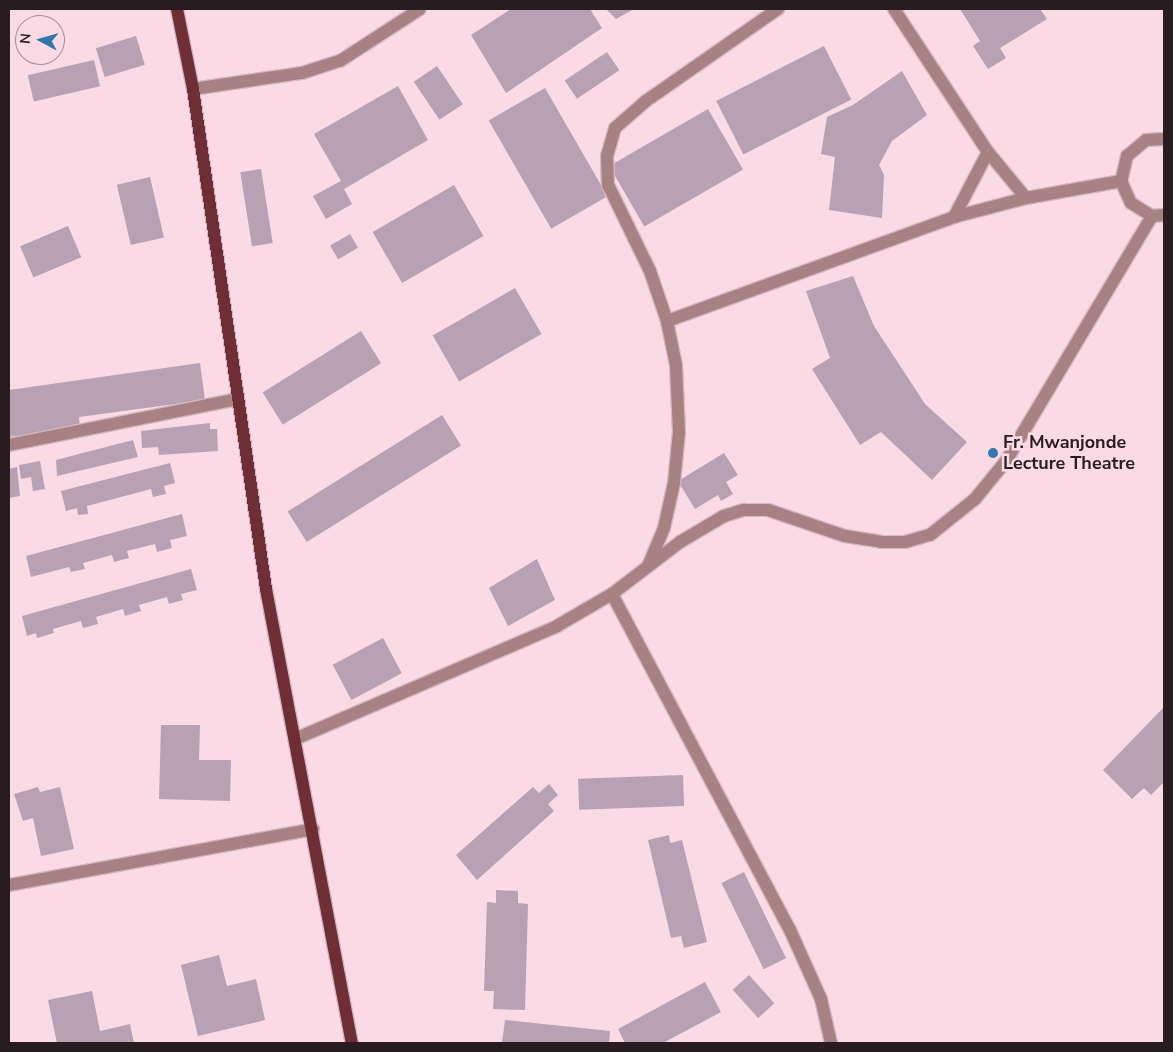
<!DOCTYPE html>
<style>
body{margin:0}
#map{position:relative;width:1173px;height:1052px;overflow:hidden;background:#fadae5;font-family:"Nunito Sans",sans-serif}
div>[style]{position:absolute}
.building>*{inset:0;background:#b8a1b4;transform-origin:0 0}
.roads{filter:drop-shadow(1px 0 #d4b8c2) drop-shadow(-1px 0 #d4b8c2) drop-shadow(0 1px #d4b8c2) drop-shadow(0 -1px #d4b8c2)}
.minor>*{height:12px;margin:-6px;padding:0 6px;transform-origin:6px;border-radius:6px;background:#a88182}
.major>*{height:12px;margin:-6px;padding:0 6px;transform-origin:6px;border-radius:6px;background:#6f2e34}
.dots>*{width:14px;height:14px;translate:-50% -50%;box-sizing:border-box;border:2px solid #fadae5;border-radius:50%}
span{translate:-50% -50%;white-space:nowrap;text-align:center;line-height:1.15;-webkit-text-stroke:5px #fadae5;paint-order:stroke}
.poi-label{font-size:18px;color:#281c21;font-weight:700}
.left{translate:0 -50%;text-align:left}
.frame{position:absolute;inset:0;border:10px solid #281c21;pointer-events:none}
.north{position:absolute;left:15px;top:15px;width:50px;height:50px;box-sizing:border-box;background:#fadae5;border:1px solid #a68e97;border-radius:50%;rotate:276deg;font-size:14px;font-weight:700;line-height:20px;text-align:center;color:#281c21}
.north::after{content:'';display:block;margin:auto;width:18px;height:22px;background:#3077ab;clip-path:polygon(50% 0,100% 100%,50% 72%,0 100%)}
</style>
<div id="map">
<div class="building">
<div style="clip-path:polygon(511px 9px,590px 9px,602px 28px,506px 93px,471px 35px)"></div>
<div style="clip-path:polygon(606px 9px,634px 9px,616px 19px)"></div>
<div style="clip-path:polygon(960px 9px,1040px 9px,1047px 19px,1000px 48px,1006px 58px,988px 69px,973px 46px,980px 41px)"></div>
<div style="left:136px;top:36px;width:30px;height:42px;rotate:73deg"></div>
<div style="left:824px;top:46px;width:60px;height:121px;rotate:63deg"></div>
<div style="left:607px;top:52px;width:22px;height:51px;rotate:56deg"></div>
<div style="left:94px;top:60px;width:27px;height:68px;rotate:77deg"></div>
<div style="left:437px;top:66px;width:46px;height:28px;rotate:56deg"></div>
<div style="clip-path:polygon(902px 71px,927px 115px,892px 141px,879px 165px,884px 175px,882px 218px,829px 210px,835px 157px,821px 154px,827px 117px,853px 105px)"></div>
<div style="clip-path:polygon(398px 86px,428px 140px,344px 189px,352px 204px,326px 219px,313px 196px,341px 181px,314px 134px)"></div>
<div style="left:545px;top:88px;width:125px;height:65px;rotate:60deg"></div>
<div style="left:708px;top:109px;width:70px;height:114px;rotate:60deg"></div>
<div style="left:261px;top:169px;width:75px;height:21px;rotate:81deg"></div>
<div style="left:150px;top:177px;width:62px;height:34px;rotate:77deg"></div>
<div style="left:454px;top:185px;width:59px;height:94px;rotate:60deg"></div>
<div style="left:68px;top:226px;width:34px;height:52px;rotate:67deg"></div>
<div style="left:350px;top:234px;width:16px;height:23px;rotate:60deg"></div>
<div style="clip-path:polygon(853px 276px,874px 326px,925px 404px,967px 442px,932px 480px,881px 432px,860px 445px,812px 369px,830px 358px,806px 291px)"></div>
<div style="left:515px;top:288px;width:53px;height:95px;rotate:60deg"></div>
<div style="left:361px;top:331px;width:38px;height:116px;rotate:58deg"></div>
<div style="clip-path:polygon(200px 363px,205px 400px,79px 417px,80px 428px,9px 437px,9px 390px)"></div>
<div style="left:442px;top:415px;width:36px;height:182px;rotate:58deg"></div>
<div style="clip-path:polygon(210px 423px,210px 429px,217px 429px,218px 451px,159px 455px,158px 447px,142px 448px,141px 431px)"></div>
<div style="clip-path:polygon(133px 440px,138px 457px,57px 476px,56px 460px)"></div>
<div style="clip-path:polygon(724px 453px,738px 475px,726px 482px,733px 494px,721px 501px,718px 495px,695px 509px,678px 481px)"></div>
<div style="clip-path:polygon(40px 461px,45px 489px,33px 491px,31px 477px,21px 479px,19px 465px)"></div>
<div style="clip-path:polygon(170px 463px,175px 483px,164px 486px,166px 494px,153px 497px,151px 489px,87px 506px,88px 514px,78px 515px,77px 508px,66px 511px,61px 491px)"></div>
<div style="clip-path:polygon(17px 467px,20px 496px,9px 498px,9px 469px)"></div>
<div style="clip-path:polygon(182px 514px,187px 536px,170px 540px,172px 548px,157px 552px,155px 544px,127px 551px,129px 558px,114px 562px,112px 555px,83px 563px,85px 569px,71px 572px,69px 567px,31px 577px,26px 556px)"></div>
<div style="clip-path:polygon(537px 559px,555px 600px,508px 626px,489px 588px)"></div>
<div style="clip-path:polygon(191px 569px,197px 590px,181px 594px,183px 600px,169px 604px,167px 597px,139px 605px,141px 611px,125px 616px,123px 609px,96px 617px,98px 624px,83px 628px,81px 621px,53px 629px,54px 633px,37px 638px,36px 633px,27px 636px,22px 616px)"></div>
<div style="left:383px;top:638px;width:40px;height:57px;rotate:62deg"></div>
<div style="clip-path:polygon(1164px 707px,1164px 782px,1151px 795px,1144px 788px,1132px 799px,1103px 770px)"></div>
<div style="clip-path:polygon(161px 725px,200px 725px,199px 760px,231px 760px,230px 801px,159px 799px)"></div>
<div style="left:683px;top:775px;width:31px;height:105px;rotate:88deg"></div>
<div style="clip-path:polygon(549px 784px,558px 795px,548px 804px,554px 811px,477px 880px,456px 855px,533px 787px,539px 793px)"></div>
<div style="clip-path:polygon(38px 787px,40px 792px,60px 787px,74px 849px,41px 856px,33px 818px,23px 821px,14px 794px)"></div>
<div style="clip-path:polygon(669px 835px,670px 843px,682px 840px,707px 942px,684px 948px,681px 936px,671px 938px,648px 840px)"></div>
<div style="left:744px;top:872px;width:96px;height:25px;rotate:64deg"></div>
<div style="clip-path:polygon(496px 890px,518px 891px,518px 903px,528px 904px,525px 1010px,493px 1009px,494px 991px,484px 991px,487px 902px,496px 903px)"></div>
<div style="clip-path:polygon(219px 955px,227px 986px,256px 979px,265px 1020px,198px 1036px,181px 965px)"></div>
<div style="left:749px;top:975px;width:38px;height:22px;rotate:48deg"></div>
<div style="clip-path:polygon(705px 982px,721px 1012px,663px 1043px,625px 1043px,618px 1029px)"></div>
<div style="clip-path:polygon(92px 991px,100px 1031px,130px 1024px,134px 1043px,57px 1043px,48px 1000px)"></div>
<div style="clip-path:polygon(505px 1020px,610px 1031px,609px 1043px,502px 1043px)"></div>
</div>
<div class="roads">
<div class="minor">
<div style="left:894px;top:9px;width:171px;rotate:56.7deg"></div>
<div style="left:988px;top:152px;width:60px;rotate:50.4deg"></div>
<div style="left:193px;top:89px;width:110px;rotate:-8.4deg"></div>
<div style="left:302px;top:73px;width:40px;rotate:-18deg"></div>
<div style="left:340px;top:61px;width:95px;rotate:-33deg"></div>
<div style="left:1164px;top:139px;width:18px;rotate:177deg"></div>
<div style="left:1146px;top:140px;width:25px;rotate:140deg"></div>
<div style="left:1127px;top:156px;width:26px;rotate:103deg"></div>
<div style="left:1121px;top:181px;width:24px;rotate:66deg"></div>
<div style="left:1131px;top:203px;width:25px;rotate:32deg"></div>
<div style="left:1152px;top:216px;width:12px;rotate:-5deg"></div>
<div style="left:954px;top:217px;width:73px;rotate:-62.4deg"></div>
<div style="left:667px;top:321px;width:305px;rotate:-19.9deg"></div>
<div style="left:954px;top:217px;width:74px;rotate:-14.8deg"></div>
<div style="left:1026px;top:198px;width:97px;rotate:-10.1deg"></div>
<div style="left:9px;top:445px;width:233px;rotate:-11.4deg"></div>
<div style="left:648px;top:566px;width:41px;rotate:-67.2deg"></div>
<div style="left:664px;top:528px;width:46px;rotate:-77.5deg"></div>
<div style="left:674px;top:483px;width:51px;rotate:-84.4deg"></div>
<div style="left:679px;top:432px;width:67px;rotate:-92.6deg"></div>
<div style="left:676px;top:365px;width:45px;rotate:-101.6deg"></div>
<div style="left:667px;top:321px;width:53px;rotate:-108.8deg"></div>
<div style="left:650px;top:271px;width:96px;rotate:-116deg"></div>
<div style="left:608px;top:185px;width:29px;rotate:-92deg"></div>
<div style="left:607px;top:156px;width:29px;rotate:-74deg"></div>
<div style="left:615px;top:128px;width:41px;rotate:-41.1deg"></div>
<div style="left:646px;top:101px;width:161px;rotate:-34.9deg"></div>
<div style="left:612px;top:594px;width:380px;rotate:62.1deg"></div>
<div style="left:790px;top:930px;width:76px;rotate:65.8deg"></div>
<div style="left:821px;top:999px;width:45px;rotate:77.2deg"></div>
<div style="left:295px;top:739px;width:285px;rotate:-23.3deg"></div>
<div style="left:557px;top:626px;width:64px;rotate:-30.2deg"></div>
<div style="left:612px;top:594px;width:86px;rotate:-37.4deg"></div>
<div style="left:680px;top:542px;width:51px;rotate:-30.6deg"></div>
<div style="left:724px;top:516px;width:21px;rotate:-17deg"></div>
<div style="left:744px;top:510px;width:24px"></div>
<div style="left:768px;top:510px;width:81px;rotate:18.7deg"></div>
<div style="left:845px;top:536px;width:36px;rotate:9deg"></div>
<div style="left:881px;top:542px;width:24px"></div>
<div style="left:905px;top:542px;width:26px;rotate:-16deg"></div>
<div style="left:930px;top:535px;width:58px;rotate:-38.7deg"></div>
<div style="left:975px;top:499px;width:49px;rotate:-50.8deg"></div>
<div style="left:1006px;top:461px;width:285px;rotate:-59.2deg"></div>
<div style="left:9px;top:885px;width:309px;rotate:-10.4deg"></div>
</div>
<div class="major">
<div style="left:177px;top:9px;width:82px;rotate:78.7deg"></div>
<div style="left:193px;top:89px;width:505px;rotate:81.69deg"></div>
<div style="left:266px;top:589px;width:462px;rotate:79.3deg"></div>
</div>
</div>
<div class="dots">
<div style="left:993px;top:453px;background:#3077ab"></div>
</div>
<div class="poi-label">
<span class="left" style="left:1003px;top:453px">Fr. Mwanjonde<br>Lecture Theatre</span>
</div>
<div class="frame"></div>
<div class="north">N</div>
</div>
